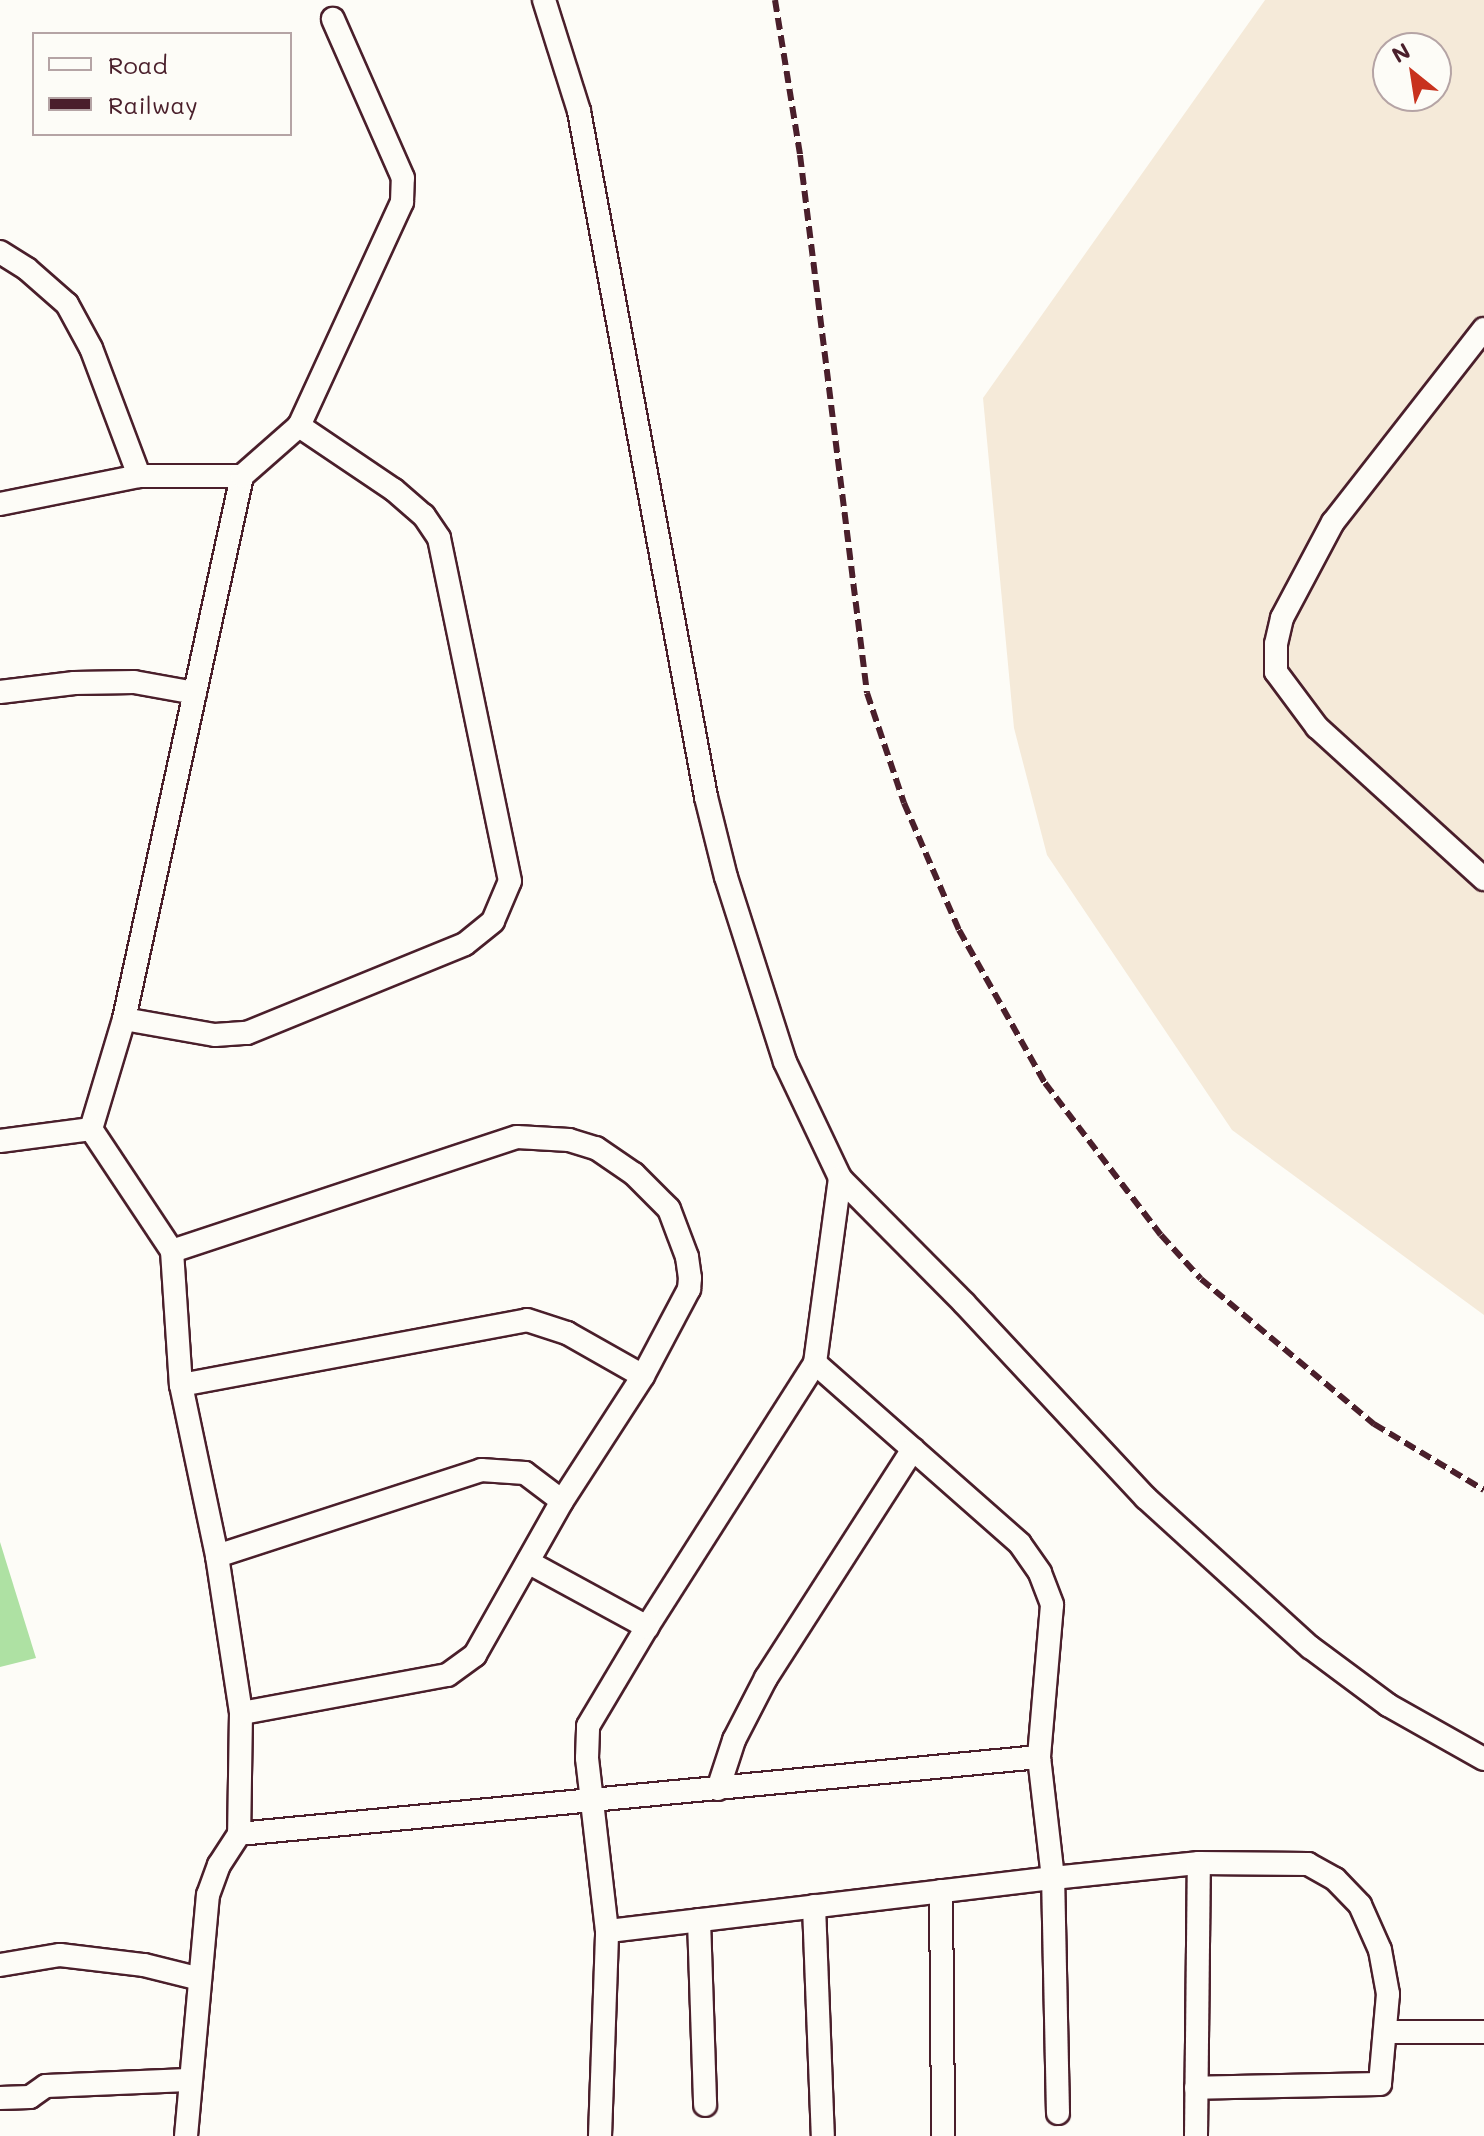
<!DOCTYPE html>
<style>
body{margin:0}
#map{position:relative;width:1484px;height:2136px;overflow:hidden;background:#fdfcf7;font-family:Mali,sans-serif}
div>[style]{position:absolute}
.built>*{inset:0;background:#f5ead9}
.green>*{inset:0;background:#aee1a3}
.roads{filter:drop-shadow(2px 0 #4a1f2b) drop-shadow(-2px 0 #4a1f2b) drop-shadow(0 2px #4a1f2b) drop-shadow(0 -2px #4a1f2b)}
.minor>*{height:22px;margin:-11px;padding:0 11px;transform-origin:11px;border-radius:11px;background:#fdfcf7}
.rail>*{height:6px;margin-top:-3px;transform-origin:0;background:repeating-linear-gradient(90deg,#4a1f2b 0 12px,transparent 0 18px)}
span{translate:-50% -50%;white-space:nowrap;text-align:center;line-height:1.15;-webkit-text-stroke:6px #fdfcf7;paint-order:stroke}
.legend{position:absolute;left:32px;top:32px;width:260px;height:104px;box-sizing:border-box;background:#fdfcf7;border:2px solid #b5a4a5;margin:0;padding:10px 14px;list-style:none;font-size:24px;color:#4a1f2b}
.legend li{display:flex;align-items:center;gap:16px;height:40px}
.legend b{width:40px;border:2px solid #b5a4a5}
.north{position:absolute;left:1372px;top:32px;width:80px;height:80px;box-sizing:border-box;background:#fdfcf7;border:2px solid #b5a4a5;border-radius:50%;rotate:330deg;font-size:22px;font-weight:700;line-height:32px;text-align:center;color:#4a1f2b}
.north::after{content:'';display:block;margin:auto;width:28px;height:36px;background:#c8321e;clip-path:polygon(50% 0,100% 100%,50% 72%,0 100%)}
</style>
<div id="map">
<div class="built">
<div style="clip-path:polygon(evenodd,1265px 0,1484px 0,1484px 1315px,1232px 1130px,1047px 855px,1014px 728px,983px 398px,1265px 0,1388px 48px,1436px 48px,1436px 96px,1388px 96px,1388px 48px)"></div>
</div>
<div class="green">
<div style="clip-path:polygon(0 1542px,36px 1658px,0 1667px)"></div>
</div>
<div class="roads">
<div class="minor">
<div style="left:544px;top:0;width:116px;rotate:72.5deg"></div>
<div style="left:579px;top:111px;width:698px;rotate:79.51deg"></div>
<div style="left:706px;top:797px;width:82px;rotate:76deg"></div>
<div style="left:726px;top:877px;width:194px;rotate:72.3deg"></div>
<div style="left:785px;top:1062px;width:128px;rotate:64.6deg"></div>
<div style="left:840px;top:1178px;width:176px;rotate:45.2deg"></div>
<div style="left:964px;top:1303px;width:267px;rotate:47deg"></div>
<div style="left:1146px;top:1498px;width:222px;rotate:42.3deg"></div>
<div style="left:1310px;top:1647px;width:97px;rotate:36.6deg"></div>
<div style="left:1388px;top:1705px;width:110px;rotate:29.4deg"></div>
<div style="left:0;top:252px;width:32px;rotate:32deg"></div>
<div style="left:27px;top:269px;width:53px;rotate:41.2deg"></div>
<div style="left:67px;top:304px;width:50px;rotate:61.4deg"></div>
<div style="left:91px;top:348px;width:137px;rotate:69.4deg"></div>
<div style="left:1484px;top:329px;width:245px;rotate:128deg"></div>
<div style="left:1333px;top:522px;width:109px;rotate:118deg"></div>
<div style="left:1282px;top:618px;width:27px;rotate:103deg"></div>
<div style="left:1276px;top:644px;width:28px;rotate:90deg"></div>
<div style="left:1276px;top:672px;width:69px;rotate:53.3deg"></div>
<div style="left:1317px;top:727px;width:226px;rotate:42.3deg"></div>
<div style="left:0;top:504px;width:142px;rotate:-11.4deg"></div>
<div style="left:139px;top:476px;width:103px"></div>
<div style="left:0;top:692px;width:75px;rotate:-6.9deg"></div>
<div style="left:74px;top:683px;width:60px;rotate:-1deg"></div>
<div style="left:134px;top:682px;width:62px;rotate:10.2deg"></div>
<div style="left:124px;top:1019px;width:92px;rotate:10deg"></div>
<div style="left:215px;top:1035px;width:32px;rotate:-4deg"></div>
<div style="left:247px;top:1033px;width:235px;rotate:-22.2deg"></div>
<div style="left:465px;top:944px;width:36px;rotate:-39deg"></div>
<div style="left:493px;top:921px;width:43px;rotate:-67deg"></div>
<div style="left:510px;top:881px;width:350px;rotate:-101.7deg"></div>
<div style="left:439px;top:538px;width:27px;rotate:-124deg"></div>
<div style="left:424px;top:516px;width:40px;rotate:-139deg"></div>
<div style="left:394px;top:490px;width:115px;rotate:-146deg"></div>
<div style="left:91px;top:1129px;width:115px;rotate:-73.3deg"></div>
<div style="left:124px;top:1019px;width:556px;rotate:-77.74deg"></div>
<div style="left:242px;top:476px;width:76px;rotate:-41.3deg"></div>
<div style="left:299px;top:426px;width:247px;rotate:-65.3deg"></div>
<div style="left:402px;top:202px;width:24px;rotate:-88deg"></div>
<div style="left:403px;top:178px;width:174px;rotate:-113.8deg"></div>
<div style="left:0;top:1141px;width:92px;rotate:-7.5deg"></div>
<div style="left:91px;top:1129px;width:146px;rotate:56.4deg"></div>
<div style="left:172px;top:1251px;width:134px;rotate:86.2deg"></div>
<div style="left:181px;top:1385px;width:175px;rotate:78.1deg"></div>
<div style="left:217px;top:1556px;width:159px;rotate:81.3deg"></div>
<div style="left:241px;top:1713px;width:121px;rotate:90.9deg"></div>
<div style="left:172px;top:1251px;width:363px;rotate:-18.3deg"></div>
<div style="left:517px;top:1137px;width:52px;rotate:3.3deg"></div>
<div style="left:569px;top:1140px;width:28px;rotate:17deg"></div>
<div style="left:596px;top:1148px;width:46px;rotate:34.4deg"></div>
<div style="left:634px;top:1174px;width:49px;rotate:45deg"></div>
<div style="left:669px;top:1209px;width:51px;rotate:69.4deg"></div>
<div style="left:687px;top:1257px;width:21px;rotate:82deg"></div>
<div style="left:690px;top:1278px;width:11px;rotate:95deg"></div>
<div style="left:689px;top:1289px;width:98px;rotate:117.9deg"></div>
<div style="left:643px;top:1376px;width:149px;rotate:122.9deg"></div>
<div style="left:562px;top:1501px;width:177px;rotate:119.5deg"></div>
<div style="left:475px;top:1655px;width:34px;rotate:144deg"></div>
<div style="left:447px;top:1675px;width:209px;rotate:169.5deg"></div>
<div style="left:815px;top:1363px;width:273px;rotate:41.4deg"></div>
<div style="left:1020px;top:1544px;width:35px;rotate:55deg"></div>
<div style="left:1040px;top:1573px;width:34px;rotate:69deg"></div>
<div style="left:1052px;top:1605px;width:153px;rotate:94.9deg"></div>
<div style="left:1039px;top:1757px;width:122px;rotate:83.4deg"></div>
<div style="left:1053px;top:1878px;width:449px;rotate:173.2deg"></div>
<div style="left:607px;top:1931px;width:174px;rotate:-96.6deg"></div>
<div style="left:587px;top:1758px;width:32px;rotate:-88deg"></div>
<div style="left:588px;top:1726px;width:115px;rotate:-59.2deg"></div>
<div style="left:647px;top:1627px;width:313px;rotate:-57.5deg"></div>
<div style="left:815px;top:1363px;width:187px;rotate:-82.3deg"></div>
<div style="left:181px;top:1385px;width:352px;rotate:-10.6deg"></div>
<div style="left:527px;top:1320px;width:42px;rotate:18deg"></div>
<div style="left:567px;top:1333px;width:87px;rotate:29.5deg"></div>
<div style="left:217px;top:1556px;width:278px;rotate:-18deg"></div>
<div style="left:481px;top:1470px;width:44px;rotate:3.9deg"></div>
<div style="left:525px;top:1473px;width:46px;rotate:37.1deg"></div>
<div style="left:528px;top:1562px;width:136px;rotate:28.6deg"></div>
<div style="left:718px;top:1789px;width:52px;rotate:-71.9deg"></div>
<div style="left:734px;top:1740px;width:70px;rotate:-62.7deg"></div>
<div style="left:766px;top:1678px;width:272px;rotate:-57.3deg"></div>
<div style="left:941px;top:1891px;width:245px;rotate:89.5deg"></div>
<div style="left:814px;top:1906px;width:230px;rotate:87.8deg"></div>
<div style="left:699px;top:1920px;width:185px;rotate:88.1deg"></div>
<div style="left:0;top:1965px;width:61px;rotate:-9.5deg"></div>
<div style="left:60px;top:1955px;width:85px;rotate:6.8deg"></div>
<div style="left:144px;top:1965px;width:58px;rotate:14deg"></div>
<div style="left:1385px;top:2032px;width:99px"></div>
<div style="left:0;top:2098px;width:30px;rotate:-2deg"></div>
<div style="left:30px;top:2097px;width:19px;rotate:-35deg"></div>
<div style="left:46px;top:2086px;width:142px;rotate:-2.4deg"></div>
<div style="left:1058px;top:2113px;width:235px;rotate:-91.2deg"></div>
<div style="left:1053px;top:1878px;width:147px;rotate:-5.9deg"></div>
<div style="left:1199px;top:1863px;width:109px;rotate:0.5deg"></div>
<div style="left:1308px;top:1864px;width:31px;rotate:29deg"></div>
<div style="left:1335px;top:1879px;width:36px;rotate:46deg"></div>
<div style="left:1360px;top:1905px;width:49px;rotate:66deg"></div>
<div style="left:1380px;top:1950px;width:45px;rotate:79.7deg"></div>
<div style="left:1388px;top:1994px;width:90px;rotate:95.1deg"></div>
<div style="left:1380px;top:2084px;width:184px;rotate:178.8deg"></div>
<div style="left:186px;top:2136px;width:242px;rotate:-84.8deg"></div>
<div style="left:208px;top:1895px;width:32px;rotate:-70deg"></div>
<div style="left:219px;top:1865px;width:37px;rotate:-57deg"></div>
<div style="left:239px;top:1834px;width:804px;rotate:-5.5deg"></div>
<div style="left:600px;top:2136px;width:205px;rotate:-88deg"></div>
<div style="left:1196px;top:2136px;width:273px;rotate:-89.4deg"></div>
</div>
</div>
<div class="rail">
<div style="left:775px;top:0;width:157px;rotate:80.8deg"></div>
<div style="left:800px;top:155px;width:542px;rotate:82.9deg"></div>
<div style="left:867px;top:693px;width:116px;rotate:71.4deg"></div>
<div style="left:904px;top:803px;width:138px;rotate:66.6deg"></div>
<div style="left:959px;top:930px;width:176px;rotate:60.7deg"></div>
<div style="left:1045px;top:1083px;width:191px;rotate:52.7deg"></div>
<div style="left:1161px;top:1235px;width:59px;rotate:47.7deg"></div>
<div style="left:1201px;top:1279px;width:226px;rotate:40deg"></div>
<div style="left:1374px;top:1424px;width:128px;rotate:31deg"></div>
</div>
<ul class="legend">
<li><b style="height:10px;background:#fdfcf7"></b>Road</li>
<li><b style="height:10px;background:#4a1f2b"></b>Railway</li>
</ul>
<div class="north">N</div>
</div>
